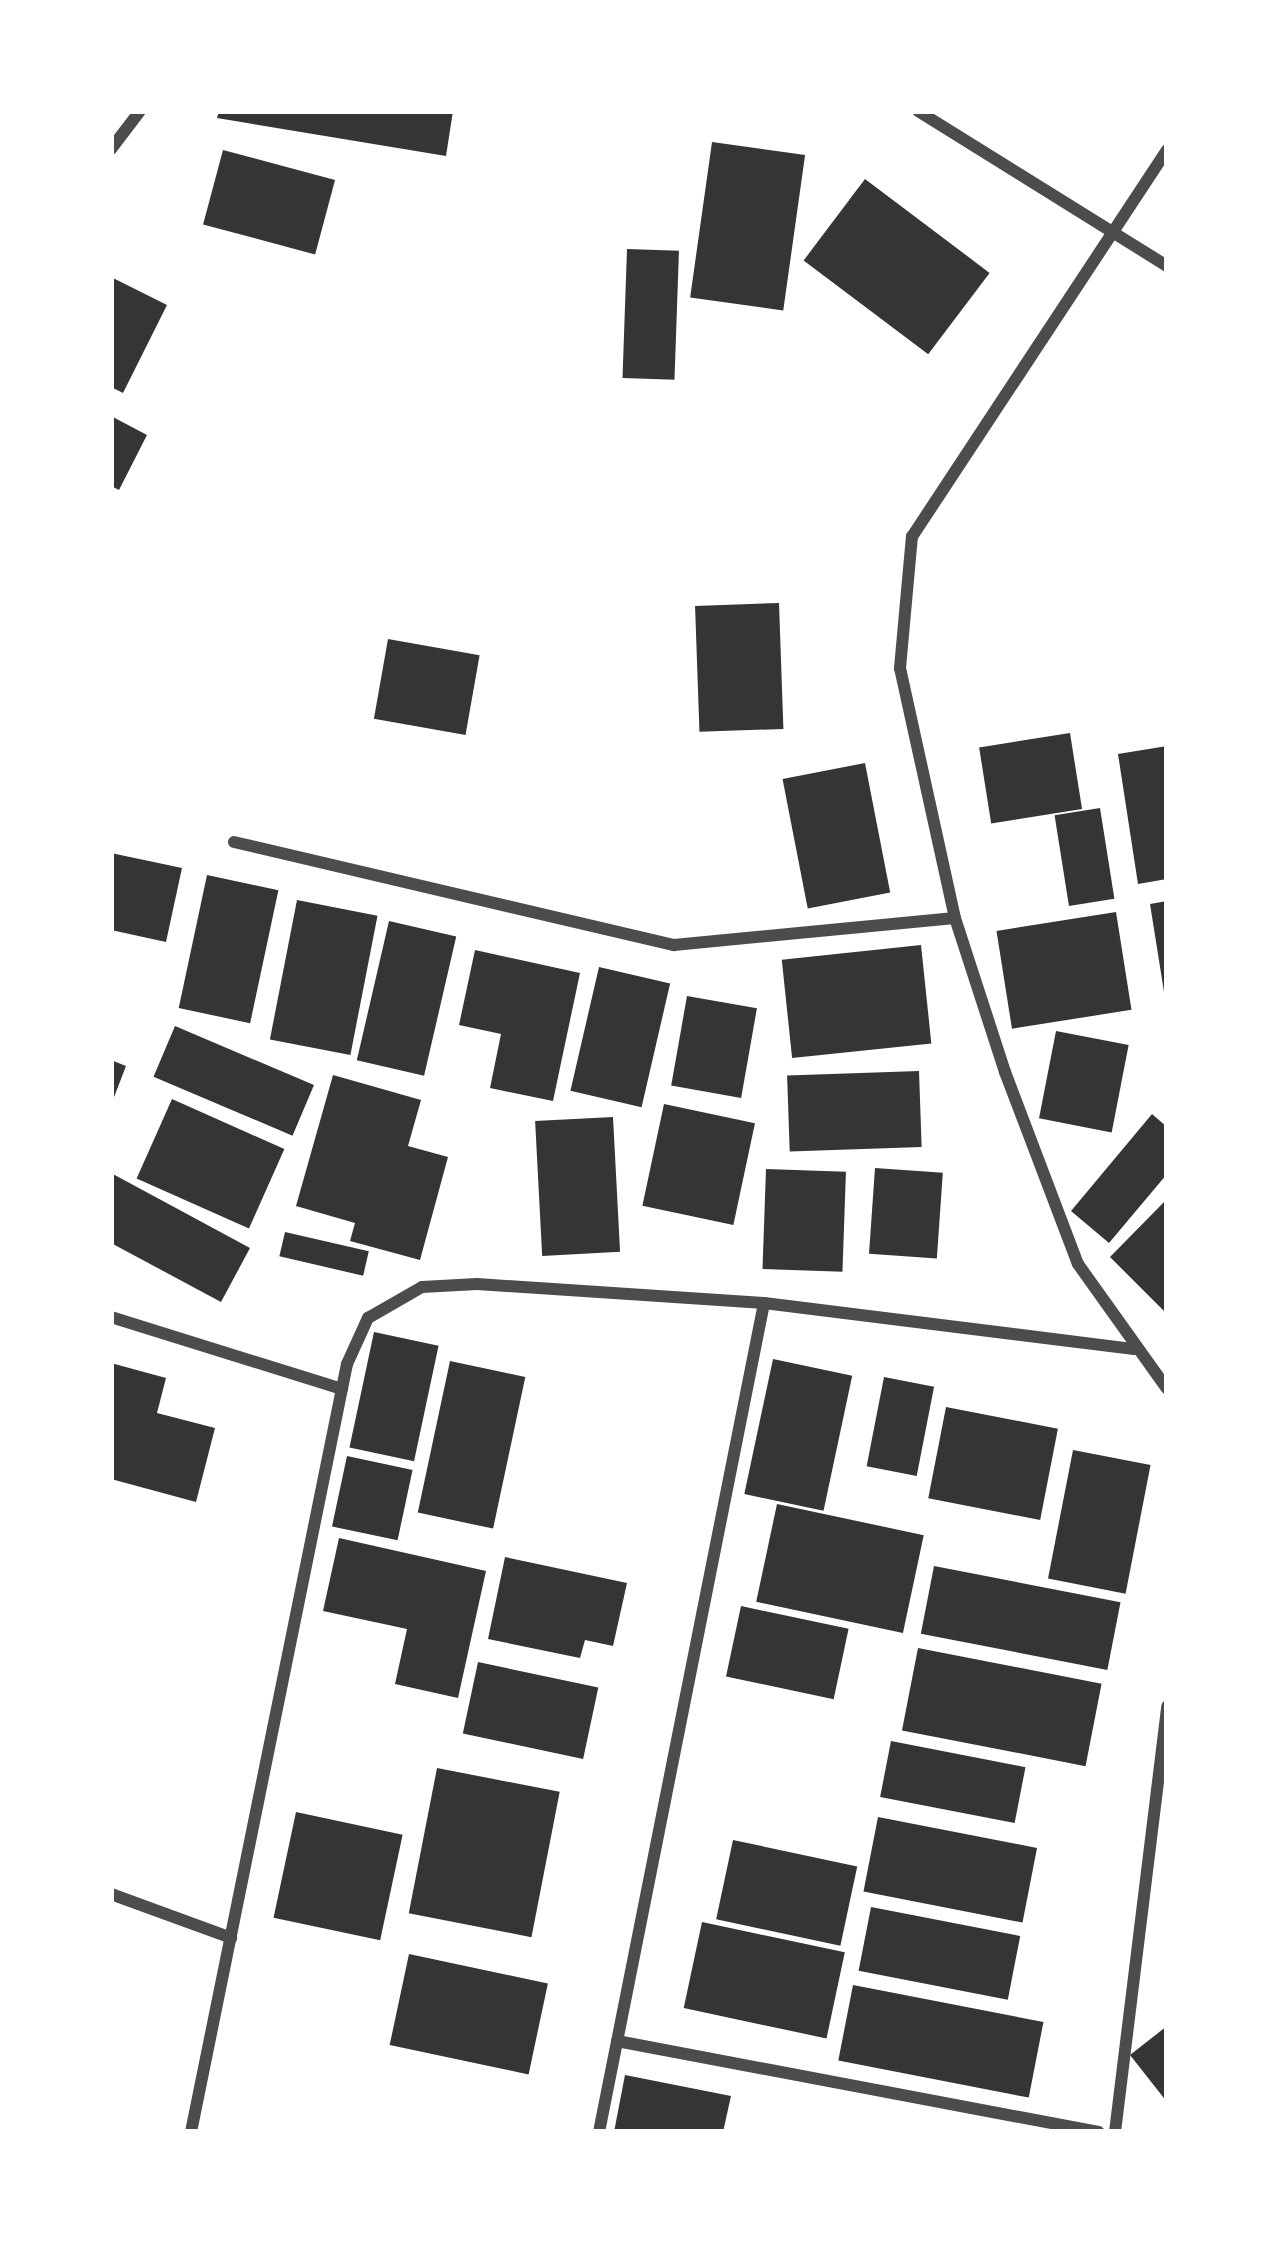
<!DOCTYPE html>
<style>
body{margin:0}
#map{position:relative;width:1278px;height:2243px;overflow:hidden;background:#fff;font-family:"Crimson Pro",serif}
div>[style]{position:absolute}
.building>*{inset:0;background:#353535;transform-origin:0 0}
.minor>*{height:12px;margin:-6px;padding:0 6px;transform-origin:6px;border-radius:6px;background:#4c4c4c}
span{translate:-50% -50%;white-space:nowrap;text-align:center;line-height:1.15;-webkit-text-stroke:12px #fff;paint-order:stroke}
.frame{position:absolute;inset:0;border:114px solid #fff;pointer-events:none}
</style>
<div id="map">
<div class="building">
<div style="clip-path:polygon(219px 111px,453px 111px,446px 156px,217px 118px)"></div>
<div style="left:712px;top:142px;width:94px;height:157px;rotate:8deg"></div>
<div style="left:223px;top:150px;width:116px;height:77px;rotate:15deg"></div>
<div style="left:865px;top:179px;width:156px;height:102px;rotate:37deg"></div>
<div style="left:627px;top:249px;width:52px;height:129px;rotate:2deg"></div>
<div style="clip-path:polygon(111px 277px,167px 305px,123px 393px,111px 387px)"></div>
<div style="clip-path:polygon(111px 416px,147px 435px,119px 490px,111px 486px)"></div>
<div style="left:779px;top:603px;width:126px;height:84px;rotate:88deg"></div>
<div style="left:388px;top:639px;width:93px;height:81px;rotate:10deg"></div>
<div style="left:1070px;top:733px;width:77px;height:92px;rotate:81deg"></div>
<div style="clip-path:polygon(1167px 746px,1167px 879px,1138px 884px,1118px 754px)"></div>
<div style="left:865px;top:763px;width:132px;height:84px;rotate:79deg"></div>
<div style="left:1100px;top:808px;width:92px;height:46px;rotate:81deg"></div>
<div style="clip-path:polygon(111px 853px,182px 868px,166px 942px,111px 930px)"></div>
<div style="left:207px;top:875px;width:73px;height:136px;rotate:12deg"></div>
<div style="left:297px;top:900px;width:82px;height:142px;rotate:11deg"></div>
<div style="clip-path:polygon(1167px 901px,1167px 992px,1164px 992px,1150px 904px)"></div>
<div style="left:1116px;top:912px;width:99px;height:121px;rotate:81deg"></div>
<div style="left:389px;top:921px;width:69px;height:143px;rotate:13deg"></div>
<div style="left:921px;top:945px;width:99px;height:140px;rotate:84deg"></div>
<div style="clip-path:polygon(475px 950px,580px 973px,553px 1101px,490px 1088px,501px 1034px,459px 1025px)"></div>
<div style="left:599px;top:967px;width:73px;height:127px;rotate:13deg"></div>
<div style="left:687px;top:996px;width:71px;height:91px;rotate:10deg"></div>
<div style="left:175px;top:1026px;width:151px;height:55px;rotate:23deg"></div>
<div style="left:1056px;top:1031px;width:74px;height:89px;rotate:11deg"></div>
<div style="clip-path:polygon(111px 1060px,126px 1066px,111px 1105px)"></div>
<div style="left:919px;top:1071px;width:76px;height:132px;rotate:88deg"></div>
<div style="clip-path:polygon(333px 1075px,421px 1100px,408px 1146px,448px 1157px,420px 1260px,350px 1241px,355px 1223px,296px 1206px)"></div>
<div style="left:172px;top:1099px;width:123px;height:87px;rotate:24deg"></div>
<div style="left:664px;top:1104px;width:93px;height:104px;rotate:12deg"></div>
<div style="clip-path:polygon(1152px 1114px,1167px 1127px,1167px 1174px,1109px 1243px,1071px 1211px)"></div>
<div style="left:613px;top:1117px;width:135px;height:78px;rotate:87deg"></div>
<div style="left:875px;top:1168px;width:68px;height:86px;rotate:4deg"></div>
<div style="left:766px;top:1169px;width:80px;height:100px;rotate:2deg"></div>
<div style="clip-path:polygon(111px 1173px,250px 1248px,221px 1302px,111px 1243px)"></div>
<div style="clip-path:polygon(1167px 1199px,1167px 1314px,1110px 1257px)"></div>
<div style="left:285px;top:1232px;width:86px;height:25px;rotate:13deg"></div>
<div style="left:374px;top:1332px;width:66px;height:118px;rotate:12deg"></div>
<div style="left:773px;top:1359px;width:81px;height:138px;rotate:12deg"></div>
<div style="left:450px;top:1361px;width:77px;height:155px;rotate:12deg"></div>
<div style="clip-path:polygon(111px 1363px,166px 1378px,157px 1413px,215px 1428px,196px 1502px,111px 1479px)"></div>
<div style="left:884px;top:1377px;width:51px;height:91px;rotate:11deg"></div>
<div style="left:946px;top:1407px;width:114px;height:93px;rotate:11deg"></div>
<div style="left:1073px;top:1450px;width:79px;height:131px;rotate:11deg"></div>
<div style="left:347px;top:1456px;width:67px;height:72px;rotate:12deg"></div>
<div style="left:777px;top:1504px;width:150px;height:100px;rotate:12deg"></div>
<div style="clip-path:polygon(339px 1538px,486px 1571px,458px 1698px,395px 1684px,407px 1629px,323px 1611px)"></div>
<div style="clip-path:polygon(505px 1557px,627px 1583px,613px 1646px,585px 1640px,580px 1658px,488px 1639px)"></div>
<div style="left:934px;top:1566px;width:190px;height:69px;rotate:11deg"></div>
<div style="left:741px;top:1606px;width:110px;height:72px;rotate:12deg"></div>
<div style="left:918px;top:1648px;width:187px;height:84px;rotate:11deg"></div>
<div style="left:478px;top:1662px;width:123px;height:73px;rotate:12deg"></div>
<div style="left:891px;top:1741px;width:137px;height:57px;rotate:11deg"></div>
<div style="left:437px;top:1768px;width:125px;height:148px;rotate:11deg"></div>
<div style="left:296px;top:1812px;width:109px;height:108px;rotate:12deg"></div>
<div style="left:878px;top:1817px;width:162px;height:76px;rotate:11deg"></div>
<div style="left:733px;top:1840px;width:127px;height:81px;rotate:12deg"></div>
<div style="left:871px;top:1907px;width:152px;height:65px;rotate:11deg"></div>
<div style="left:702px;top:1922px;width:146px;height:88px;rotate:12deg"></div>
<div style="left:409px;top:1954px;width:142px;height:93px;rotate:12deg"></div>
<div style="left:853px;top:1985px;width:194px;height:77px;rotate:11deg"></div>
<div style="clip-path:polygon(1167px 2026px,1167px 2102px,1130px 2055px)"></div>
<div style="clip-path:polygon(625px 2075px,731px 2096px,723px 2132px,614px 2132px)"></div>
</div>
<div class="minor">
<div style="left:918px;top:111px;width:293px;rotate:31.9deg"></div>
<div style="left:111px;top:149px;width:48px;rotate:-52.7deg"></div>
<div style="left:1167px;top:150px;width:463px;rotate:123.4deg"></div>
<div style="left:912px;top:536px;width:133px;rotate:95.2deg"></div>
<div style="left:900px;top:668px;width:256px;rotate:77.6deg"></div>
<div style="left:955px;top:918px;width:162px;rotate:72deg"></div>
<div style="left:1005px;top:1072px;width:205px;rotate:69.2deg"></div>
<div style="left:1078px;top:1264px;width:153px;rotate:54.5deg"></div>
<div style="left:234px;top:842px;width:452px;rotate:13.2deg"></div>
<div style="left:674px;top:945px;width:282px;rotate:-5.5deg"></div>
<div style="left:111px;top:1317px;width:242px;rotate:17.3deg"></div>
<div style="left:111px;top:1894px;width:128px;rotate:20.1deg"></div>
<div style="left:617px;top:2041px;width:490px;rotate:10.7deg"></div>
<div style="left:191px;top:2132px;width:784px;rotate:-78.52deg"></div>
<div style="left:347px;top:1364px;width:51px;rotate:-65.5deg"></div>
<div style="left:368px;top:1318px;width:62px;rotate:-29.9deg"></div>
<div style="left:422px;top:1287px;width:55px;rotate:-3.1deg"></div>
<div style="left:477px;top:1284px;width:288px;rotate:3.8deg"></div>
<div style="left:764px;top:1303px;width:373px;rotate:7.1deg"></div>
<div style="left:599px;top:2132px;width:845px;rotate:-78.74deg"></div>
<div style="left:1115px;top:2132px;width:429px;rotate:-83deg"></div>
</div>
<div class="frame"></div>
</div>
